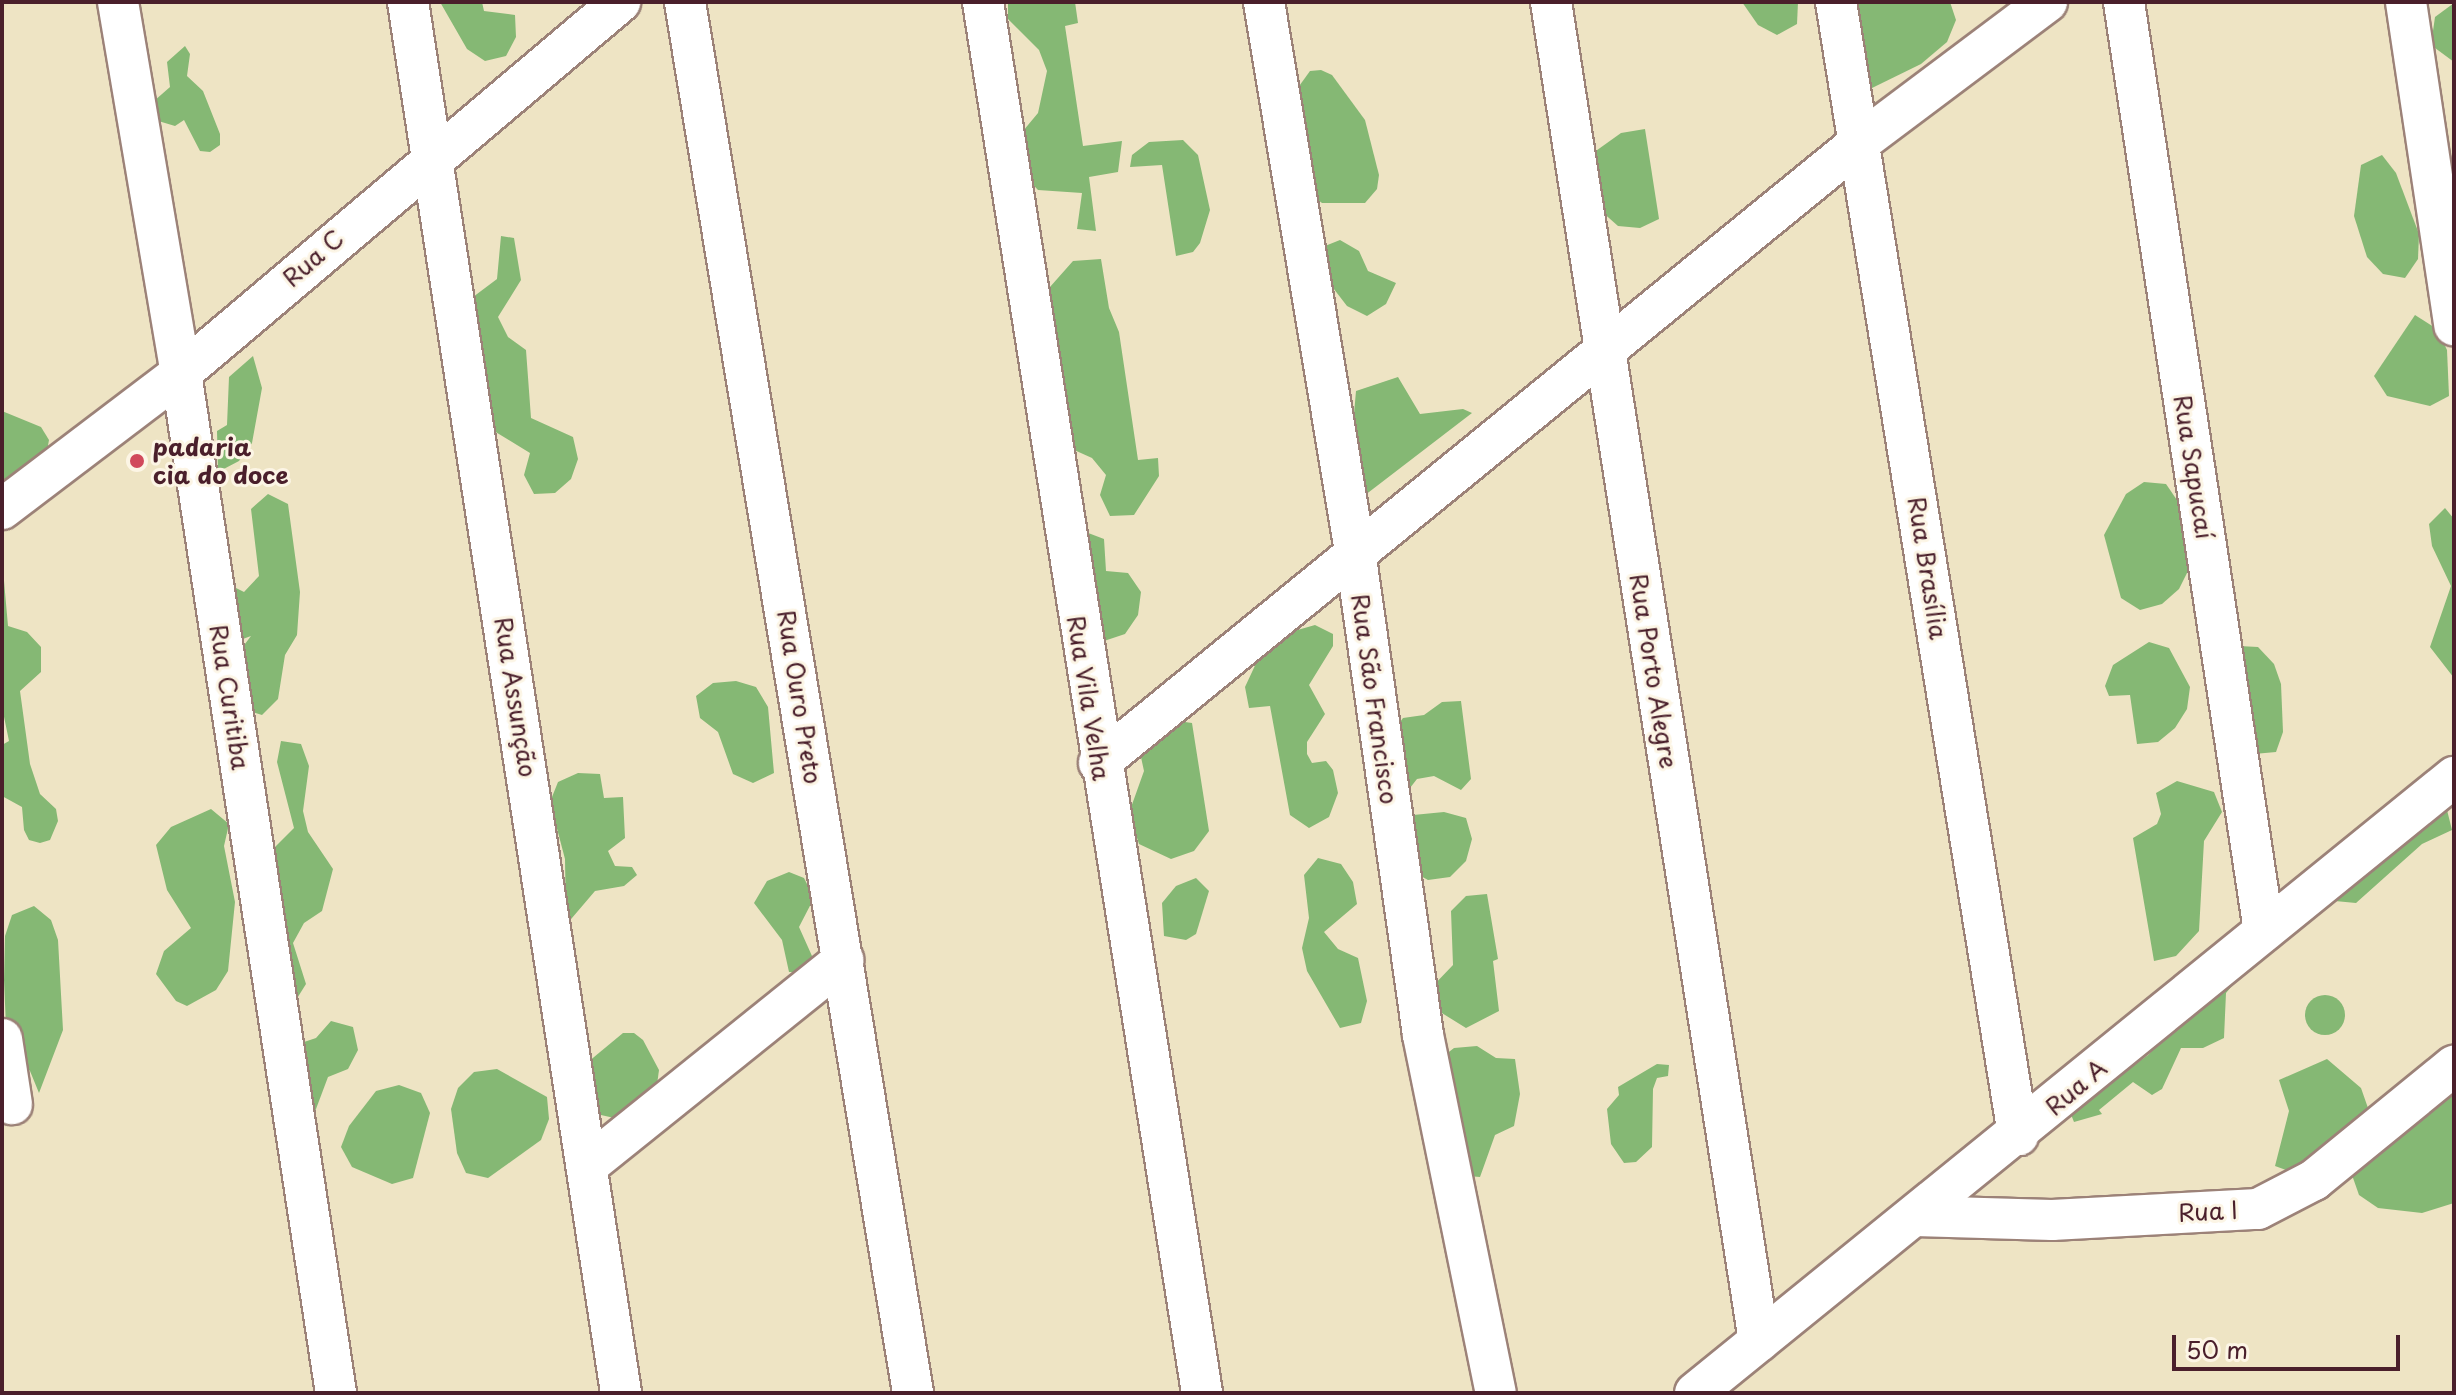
<!DOCTYPE html>
<meta charset="utf-8">
<style>
body{margin:0}
#map{position:relative;width:2456px;height:1395px;overflow:hidden;background:#eee4c4;font-family:"Playpen Sans",sans-serif}
div>[style]{position:absolute}
.forest>*{inset:0;background:#85b874}
.round{border-radius:50%}
.roads{filter:drop-shadow(2px 0 #9c8278) drop-shadow(-2px 0 #9c8278) drop-shadow(0 2px #9c8278) drop-shadow(0 -2px #9c8278)}
.minor>*{height:40px;margin:-20px;padding:0 20px;transform-origin:20px;border-radius:20px;background:#fff}
.dots>*{width:22px;height:22px;translate:-50% -50%;box-sizing:border-box;border:4px solid #fcf5e5;border-radius:50%}
span{translate:-50% -50%;white-space:nowrap;text-align:center;line-height:1.15;-webkit-text-stroke:6px #fcf5e5;paint-order:stroke}
.street-label{font-size:24px;color:#4a1f2b}
.poi-label{font-size:24px;color:#4a1f2b;font-weight:700}
.left{translate:0 -50%;text-align:left}
.frame{position:absolute;inset:0;border:4px solid #4a1f2b;pointer-events:none}
.scale{position:absolute;left:2172px;top:1335px;width:228px;height:36px;box-sizing:border-box;border:4px solid #4a1f2b;border-top:0;padding-left:10px;font-size:24px;line-height:28px;white-space:nowrap;color:#4a1f2b;-webkit-text-stroke:6px #fcf5e5;paint-order:stroke}
</style>
<div id="map">
<div class="forest">
<div style="clip-path:polygon(440px 2px,482px 2px,484px 11px,515px 15px,516px 37px,506px 56px,485px 61px,467px 49px)"></div>
<div style="clip-path:polygon(1008px 2px,1075px 2px,1078px 23px,1065px 26px,1083px 146px,1122px 141px,1118px 172px,1089px 177px,1096px 231px,1077px 229px,1082px 193px,1038px 190px,1023px 174px,1023px 131px,1038px 113px,1047px 71px,1039px 50px,1008px 19px)"></div>
<div style="clip-path:polygon(1742px 2px,1798px 2px,1797px 24px,1777px 35px,1758px 25px)"></div>
<div style="clip-path:polygon(1851px 2px,1950px 2px,1956px 20px,1947px 42px,1921px 64px,1872px 88px,1863px 83px)"></div>
<div style="clip-path:polygon(2454px 3px,2454px 62px,2431px 45px,2435px 17px)"></div>
<div style="clip-path:polygon(185px 46px,190px 54px,187px 76px,203px 91px,220px 134px,220px 145px,210px 152px,200px 151px,184px 120px,175px 126px,155px 120px,154px 101px,170px 87px,167px 62px)"></div>
<div style="clip-path:polygon(1321px 70px,1332px 75px,1365px 120px,1379px 175px,1377px 189px,1365px 203px,1322px 203px,1313px 196px,1297px 89px,1310px 71px)"></div>
<div style="clip-path:polygon(1645px 129px,1659px 219px,1640px 228px,1618px 226px,1600px 210px,1593px 153px,1621px 133px)"></div>
<div style="clip-path:polygon(1183px 140px,1198px 155px,1210px 210px,1200px 243px,1193px 252px,1176px 256px,1162px 165px,1130px 167px,1132px 155px,1149px 142px)"></div>
<div style="clip-path:polygon(2382px 155px,2396px 173px,2419px 234px,2418px 259px,2405px 278px,2383px 274px,2367px 257px,2354px 216px,2361px 165px)"></div>
<div style="clip-path:polygon(501px 236px,514px 238px,521px 280px,498px 317px,508px 337px,526px 350px,531px 418px,573px 437px,578px 459px,571px 479px,555px 493px,534px 494px,524px 475px,530px 453px,494px 431px,482px 413px,461px 306px,497px 279px)"></div>
<div style="clip-path:polygon(1340px 240px,1359px 251px,1368px 271px,1396px 283px,1386px 304px,1367px 316px,1347px 306px,1320px 271px,1320px 248px)"></div>
<div style="clip-path:polygon(1101px 259px,1109px 308px,1119px 332px,1138px 460px,1158px 458px,1159px 476px,1134px 515px,1110px 516px,1100px 495px,1106px 475px,1092px 458px,1072px 449px,1034px 305px,1073px 261px)"></div>
<div style="clip-path:polygon(2415px 315px,2437px 329px,2447px 350px,2449px 396px,2430px 406px,2387px 396px,2374px 376px)"></div>
<div style="clip-path:polygon(253px 356px,262px 388px,252px 443px,239px 461px,218px 472px,217px 431px,227px 425px,229px 377px)"></div>
<div style="clip-path:polygon(1398px 377px,1420px 414px,1463px 409px,1472px 413px,1356px 502px,1350px 459px,1356px 391px)"></div>
<div style="clip-path:polygon(2px 411px,41px 427px,49px 440px,47px 451px,2px 491px)"></div>
<div style="clip-path:polygon(2144px 482px,2166px 484px,2179px 503px,2189px 569px,2179px 589px,2162px 604px,2140px 610px,2121px 598px,2104px 535px,2126px 494px)"></div>
<div style="clip-path:polygon(268px 494px,288px 504px,300px 592px,297px 635px,285px 655px,278px 699px,262px 715px,240px 708px,229px 665px,251px 636px,232px 643px,228px 584px,244px 592px,259px 576px,251px 509px)"></div>
<div style="clip-path:polygon(2445px 508px,2454px 519px,2454px 678px,2430px 647px,2451px 586px,2432px 546px,2429px 524px)"></div>
<div style="clip-path:polygon(1083px 531px,1104px 539px,1106px 571px,1128px 573px,1141px 592px,1138px 615px,1125px 634px,1104px 641px,1083px 633px)"></div>
<div style="clip-path:polygon(2px 558px,8px 626px,27px 632px,41px 647px,41px 672px,20px 691px,30px 764px,40px 794px,56px 809px,58px 821px,50px 840px,40px 843px,29px 840px,24px 830px,22px 807px,2px 796px,2px 745px,9px 741px,2px 707px)"></div>
<div style="clip-path:polygon(1315px 625px,1333px 634px,1333px 646px,1309px 685px,1325px 714px,1307px 742px,1307px 754px,1312px 763px,1326px 761px,1333px 770px,1338px 793px,1329px 817px,1309px 828px,1290px 815px,1270px 706px,1249px 708px,1245px 687px,1259px 657px,1294px 631px)"></div>
<div style="clip-path:polygon(2149px 642px,2169px 648px,2190px 687px,2187px 709px,2175px 728px,2158px 742px,2137px 744px,2130px 695px,2109px 696px,2105px 686px,2113px 665px)"></div>
<div style="clip-path:polygon(2239px 646px,2258px 647px,2274px 664px,2281px 684px,2283px 732px,2276px 752px,2254px 754px)"></div>
<div style="clip-path:polygon(736px 681px,756px 687px,768px 707px,774px 773px,753px 783px,733px 774px,718px 732px,700px 718px,696px 696px,713px 683px)"></div>
<div style="clip-path:polygon(1461px 701px,1471px 779px,1461px 790px,1434px 776px,1417px 779px,1399px 802px,1403px 816px,1444px 812px,1466px 818px,1472px 839px,1466px 861px,1450px 877px,1428px 880px,1408px 869px,1390px 736px,1403px 718px,1424px 715px,1442px 702px)"></div>
<div style="clip-path:polygon(1185px 722px,1192px 723px,1209px 831px,1194px 851px,1171px 859px,1139px 844px,1129px 813px,1144px 771px,1139px 748px,1152px 730px)"></div>
<div style="clip-path:polygon(281px 741px,301px 744px,309px 766px,303px 811px,308px 832px,333px 869px,322px 911px,304px 923px,293px 943px,306px 984px,296px 1000px,263px 859px,294px 828px,277px 762px)"></div>
<div style="clip-path:polygon(578px 773px,600px 774px,604px 798px,623px 797px,625px 838px,608px 851px,615px 866px,632px 867px,637px 875px,624px 886px,595px 891px,566px 925px,565px 859px,550px 802px,558px 782px)"></div>
<div style="clip-path:polygon(2177px 781px,2214px 792px,2222px 812px,2204px 841px,2199px 931px,2176px 956px,2154px 961px,2133px 838px,2157px 824px,2161px 814px,2156px 793px)"></div>
<div style="clip-path:polygon(2430px 807px,2447px 810px,2452px 830px,2422px 844px,2356px 903px,2335px 901px,2332px 891px)"></div>
<div style="clip-path:polygon(211px 809px,229px 824px,224px 846px,235px 902px,228px 971px,216px 990px,187px 1006px,176px 1001px,156px 974px,164px 951px,191px 928px,167px 890px,156px 845px,171px 827px)"></div>
<div style="clip-path:polygon(1318px 858px,1341px 864px,1353px 882px,1357px 904px,1324px 932px,1338px 949px,1358px 958px,1367px 1001px,1361px 1023px,1340px 1028px,1307px 971px,1302px 948px,1309px 918px,1304px 875px)"></div>
<div style="clip-path:polygon(789px 872px,804px 878px,814px 898px,799px 927px,812px 956px,811px 968px,801px 972px,789px 972px,782px 940px,754px 903px,767px 881px)"></div>
<div style="clip-path:polygon(1196px 878px,1209px 891px,1196px 934px,1186px 940px,1164px 936px,1162px 903px,1176px 886px)"></div>
<div style="clip-path:polygon(1487px 894px,1498px 959px,1493px 961px,1499px 1011px,1466px 1028px,1437px 1010px,1430px 989px,1453px 965px,1451px 911px,1466px 896px)"></div>
<div style="clip-path:polygon(34px 906px,51px 920px,58px 940px,63px 1030px,39px 1093px,30px 1071px,15px 1055px,6px 1027px,4px 980px,5px 936px,12px 915px)"></div>
<div style="clip-path:polygon(2241px 975px,2226px 993px,2224px 1038px,2203px 1048px,2181px 1048px,2162px 1089px,2152px 1095px,2133px 1082px,2099px 1110px,2102px 1114px,2074px 1122px,2070px 1112px,2148px 1055px,2174px 1027px)"></div>
<div class="round" style="left:2305px;top:995px;width:40px;height:40px"></div>
<div style="clip-path:polygon(331px 1021px,353px 1027px,358px 1050px,348px 1069px,328px 1077px,313px 1117px,298px 1044px,316px 1038px)"></div>
<div style="clip-path:polygon(623px 1033px,634px 1033px,643px 1040px,659px 1070px,656px 1092px,623px 1120px,601px 1115px,587px 1097px,588px 1062px)"></div>
<div style="clip-path:polygon(1477px 1046px,1496px 1058px,1515px 1059px,1520px 1094px,1514px 1126px,1495px 1135px,1480px 1177px,1468px 1176px,1445px 1055px,1454px 1048px)"></div>
<div style="clip-path:polygon(2327px 1059px,2361px 1088px,2368px 1108px,2343px 1133px,2296px 1165px,2286px 1170px,2275px 1166px,2289px 1111px,2279px 1080px)"></div>
<div style="clip-path:polygon(1657px 1064px,1669px 1065px,1668px 1076px,1657px 1078px,1653px 1089px,1652px 1147px,1636px 1162px,1624px 1163px,1611px 1144px,1607px 1109px,1619px 1095px,1618px 1087px)"></div>
<div style="clip-path:polygon(497px 1069px,547px 1097px,549px 1119px,541px 1140px,488px 1178px,466px 1173px,457px 1153px,451px 1109px,458px 1088px,474px 1072px)"></div>
<div style="clip-path:polygon(2454px 1078px,2454px 1203px,2422px 1213px,2378px 1208px,2359px 1195px,2352px 1175px)"></div>
<div style="clip-path:polygon(399px 1085px,421px 1093px,430px 1113px,413px 1178px,392px 1184px,352px 1167px,341px 1147px,349px 1126px,376px 1091px)"></div>
</div>
<div class="roads">
<div class="minor">
<div style="left:118px;top:2px;width:376px;rotate:80.4deg"></div>
<div style="left:181px;top:373px;width:1032px;rotate:81.36deg"></div>
<div style="left:408px;top:2px;width:1407px;rotate:81.29deg"></div>
<div style="left:685px;top:2px;width:1410px;rotate:80.69deg"></div>
<div style="left:983px;top:2px;width:1408px;rotate:81.05deg"></div>
<div style="left:1264px;top:2px;width:564px;rotate:80.6deg"></div>
<div style="left:1356px;top:558px;width:482px;rotate:82deg"></div>
<div style="left:1423px;top:1035px;width:365px;rotate:78.5deg"></div>
<div style="left:1551px;top:2px;width:1355px;rotate:81.17deg"></div>
<div style="left:1836px;top:2px;width:1148px;rotate:80.87deg"></div>
<div style="left:2124px;top:2px;width:939px;rotate:81.43deg"></div>
<div style="left:2406px;top:2px;width:327px;rotate:81.5deg"></div>
<div style="left:2px;top:509px;width:225px;rotate:-37.2deg"></div>
<div style="left:181px;top:373px;width:575px;rotate:-40.2deg"></div>
<div style="left:1099px;top:763px;width:981px;rotate:-39.21deg"></div>
<div style="left:1859px;top:143px;width:235px;rotate:-36.9deg"></div>
<div style="left:2px;top:1039px;width:66px;rotate:81.3deg"></div>
<div style="left:587px;top:1166px;width:329px;rotate:-38.8deg"></div>
<div style="left:1915px;top:1216px;width:137px;rotate:1.7deg"></div>
<div style="left:2052px;top:1220px;width:206px;rotate:-3.1deg"></div>
<div style="left:2258px;top:1209px;width:63px;rotate:-27.4deg"></div>
<div style="left:2314px;top:1180px;width:181px;rotate:-39.2deg"></div>
<div style="left:1695px;top:1393px;width:978px;rotate:-39.06deg"></div>
</div>
</div>
<div class="dots">
<div style="left:137px;top:461px;background:#d1495b"></div>
</div>
<div class="street-label">
<span style="left:313px;top:258px;rotate:-41deg">Rua C</span>
<span style="left:2194px;top:467px;rotate:81deg">Rua Sapucaí</span>
<span style="left:1928px;top:568px;rotate:81deg">Rua Brasília</span>
<span style="left:1654px;top:671px;rotate:81deg">Rua Porto Alegre</span>
<span style="left:230px;top:697px;rotate:81deg">Rua Curitiba</span>
<span style="left:516px;top:697px;rotate:81deg">Rua Assunção</span>
<span style="left:800px;top:697px;rotate:81deg">Rua Ouro Preto</span>
<span style="left:1089px;top:698px;rotate:81deg">Rua Vila Velha</span>
<span style="left:1375px;top:699px;rotate:82deg">Rua São Francisco</span>
<span style="left:2076px;top:1087px;rotate:-40deg">Rua A</span>
<span style="left:2208px;top:1211px;rotate:-3deg">Rua I</span>
</div>
<div class="poi-label">
<span class="left" style="left:153px;top:461px">padaria<br>cia do doce</span>
</div>
<div class="frame"></div>
<div class="scale">50 m</div>
</div>
